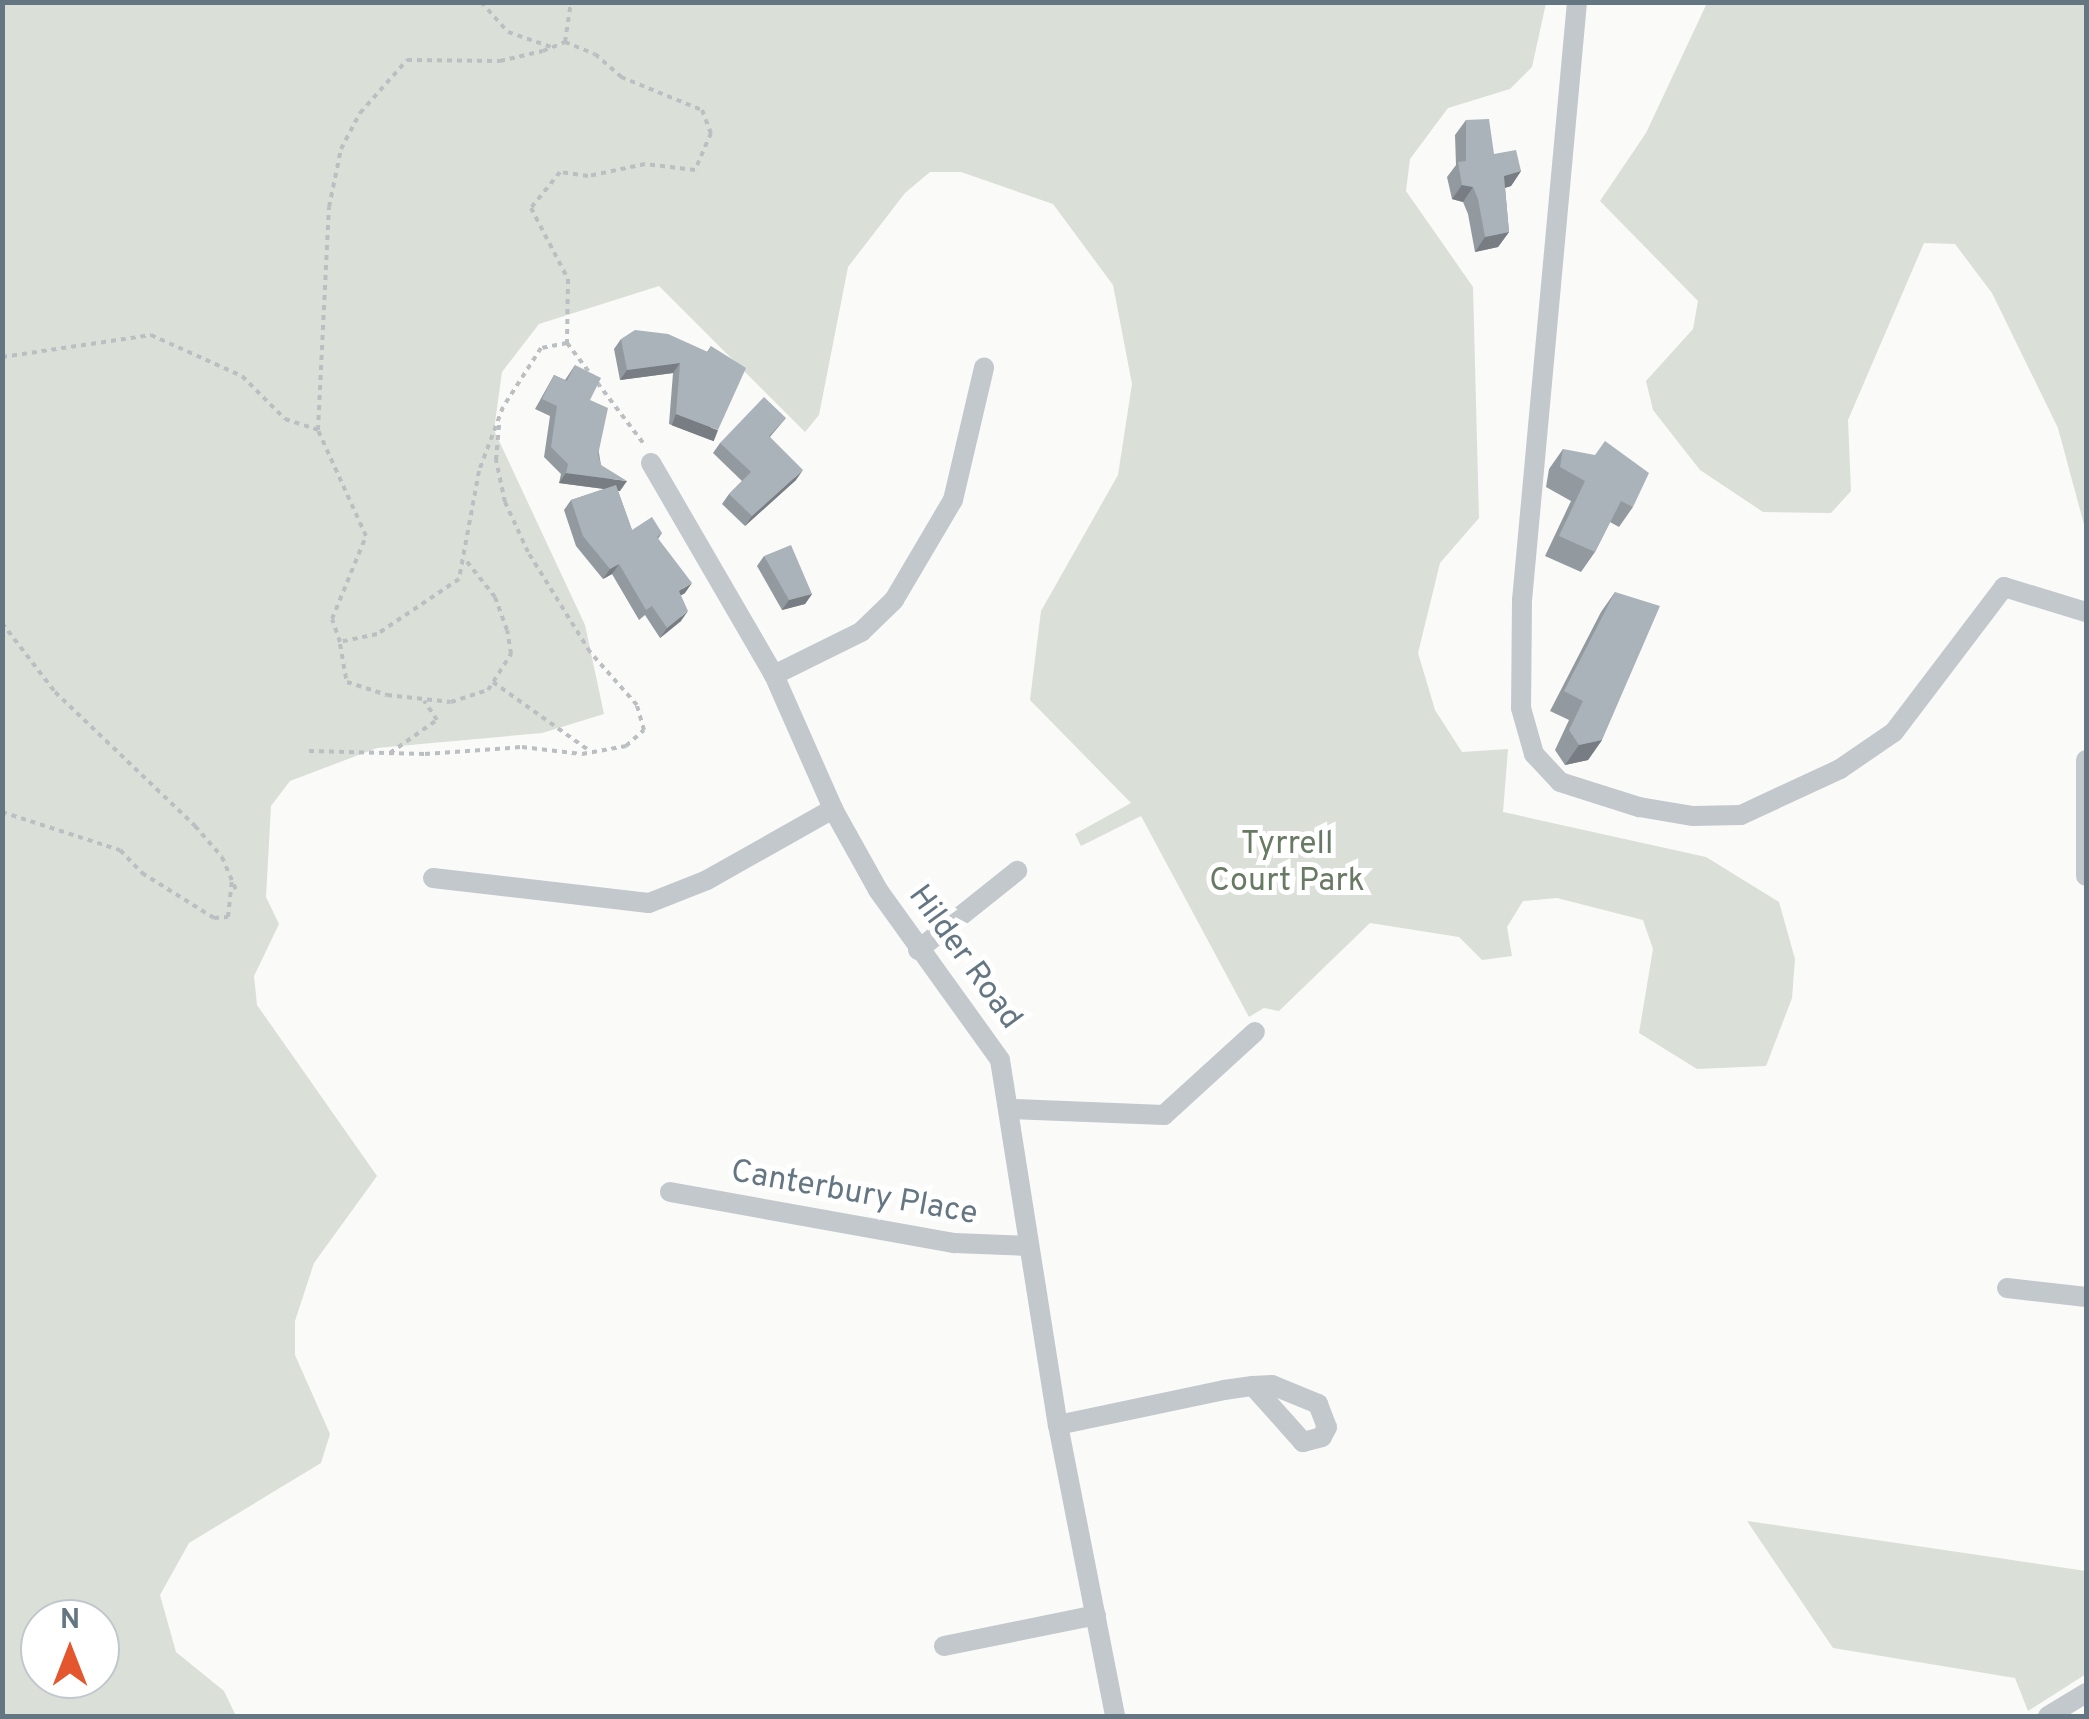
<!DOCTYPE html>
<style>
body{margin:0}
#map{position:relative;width:2089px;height:1719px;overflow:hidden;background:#fafaf8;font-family:Overpass,sans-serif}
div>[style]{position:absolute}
.green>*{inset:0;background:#dadfd7}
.path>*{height:4px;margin-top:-2px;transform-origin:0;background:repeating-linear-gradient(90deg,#bbbfc2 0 5px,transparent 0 10px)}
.minor>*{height:20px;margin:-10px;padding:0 10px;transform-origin:10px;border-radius:10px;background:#c3c8cc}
.wall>*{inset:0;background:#929a9f}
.shaded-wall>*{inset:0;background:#777d82;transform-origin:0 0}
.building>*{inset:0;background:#aab3b9}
span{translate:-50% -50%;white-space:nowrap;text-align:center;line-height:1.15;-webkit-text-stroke:10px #fff;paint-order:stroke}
.park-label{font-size:32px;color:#687a64}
.street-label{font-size:32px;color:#657683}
.frame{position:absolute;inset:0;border:5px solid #657683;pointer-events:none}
.north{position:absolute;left:20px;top:1599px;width:100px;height:100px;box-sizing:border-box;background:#fff;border:2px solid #c1c8cd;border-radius:50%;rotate:0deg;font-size:28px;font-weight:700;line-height:40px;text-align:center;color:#657683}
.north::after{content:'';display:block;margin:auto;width:35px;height:45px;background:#e4572e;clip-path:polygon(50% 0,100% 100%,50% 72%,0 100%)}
</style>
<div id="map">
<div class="green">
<div style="clip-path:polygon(evenodd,3px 3px,1546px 3px,1532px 67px,1510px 89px,1448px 108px,1410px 159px,1406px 191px,1473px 287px,1479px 518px,1440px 563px,1418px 653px,1435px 710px,1462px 752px,1508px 749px,1503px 812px,1706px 857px,1779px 902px,1795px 959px,1792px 998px,1766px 1066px,1697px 1069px,1639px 1033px,1653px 949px,1643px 920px,1557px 898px,1523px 901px,1507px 927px,1512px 956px,1482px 960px,1459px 937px,1370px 923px,1279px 1011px,1264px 1008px,1249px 1017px,1141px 816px,1081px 846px,1075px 834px,1131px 803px,1030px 700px,1041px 611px,1118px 475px,1132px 384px,1113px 285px,1053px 204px,961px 172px,930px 172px,905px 193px,848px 267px,819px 415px,805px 432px,659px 286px,539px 324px,502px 372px,494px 430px,585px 625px,604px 714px,542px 733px,377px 748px,290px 781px,271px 806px,266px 897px,279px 924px,254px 976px,257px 1005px,377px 1176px,314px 1263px,295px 1321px,295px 1355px,330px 1434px,321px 1463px,189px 1543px,160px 1595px,176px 1652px,224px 1691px,236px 1716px,3px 1716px,3px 3px,40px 1619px,100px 1619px,100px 1679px,40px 1679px,40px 1619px)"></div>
<div style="clip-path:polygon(1707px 3px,2086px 3px,2086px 532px,2058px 428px,1992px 293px,1955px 244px,1924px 243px,1848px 420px,1851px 491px,1831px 513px,1763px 512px,1700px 470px,1653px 410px,1646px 381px,1693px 329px,1698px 301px,1600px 201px,1646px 133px)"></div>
<div style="clip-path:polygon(1747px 1521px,2086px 1571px,2086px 1674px,2028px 1711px,2015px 1678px,1833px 1648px)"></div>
</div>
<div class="path">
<div style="left:481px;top:2px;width:40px;rotate:48deg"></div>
<div style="left:508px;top:32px;width:46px;rotate:19.2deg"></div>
<div style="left:565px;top:42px;width:32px;rotate:22deg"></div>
<div style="left:595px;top:54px;width:35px;rotate:41deg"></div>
<div style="left:621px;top:77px;width:87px;rotate:22.2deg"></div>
<div style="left:702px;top:110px;width:25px;rotate:69deg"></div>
<div style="left:711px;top:133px;width:40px;rotate:113.4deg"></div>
<div style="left:695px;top:170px;width:50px;rotate:-173.2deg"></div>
<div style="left:645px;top:164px;width:58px;rotate:168.1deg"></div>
<div style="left:588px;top:176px;width:28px;rotate:-172deg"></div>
<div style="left:560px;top:172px;width:46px;rotate:128.9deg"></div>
<div style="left:531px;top:208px;width:80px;rotate:62.5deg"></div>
<div style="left:568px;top:279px;width:64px;rotate:90.9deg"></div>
<div style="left:567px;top:343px;width:127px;rotate:52.7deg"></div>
<div style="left:567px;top:343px;width:26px;rotate:169deg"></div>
<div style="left:541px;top:348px;width:70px;rotate:122.8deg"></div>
<div style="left:503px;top:407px;width:68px;rotate:110.6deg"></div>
<div style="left:479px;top:471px;width:110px;rotate:100.5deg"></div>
<div style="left:459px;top:579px;width:99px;rotate:146.1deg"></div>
<div style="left:377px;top:634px;width:38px;rotate:168deg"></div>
<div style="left:340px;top:642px;width:24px;rotate:-109deg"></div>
<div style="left:332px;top:619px;width:90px;rotate:-67.7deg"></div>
<div style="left:366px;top:536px;width:116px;rotate:-114.4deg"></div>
<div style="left:318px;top:430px;width:223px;rotate:-87.2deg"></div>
<div style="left:329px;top:207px;width:59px;rotate:-78.3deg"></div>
<div style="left:341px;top:149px;width:41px;rotate:-62.2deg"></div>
<div style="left:360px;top:113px;width:71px;rotate:-48.4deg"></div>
<div style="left:407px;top:60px;width:93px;rotate:0.6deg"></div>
<div style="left:500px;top:61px;width:44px;rotate:-13.1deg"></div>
<div style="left:543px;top:51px;width:24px;rotate:-22deg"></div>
<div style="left:565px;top:42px;width:40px;rotate:-81.5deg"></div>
<div style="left:2px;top:357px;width:151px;rotate:-8.4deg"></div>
<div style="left:151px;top:335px;width:100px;rotate:24.3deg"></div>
<div style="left:242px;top:376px;width:61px;rotate:45deg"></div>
<div style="left:285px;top:419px;width:35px;rotate:18deg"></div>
<div style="left:2px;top:623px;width:87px;rotate:52.5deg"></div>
<div style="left:55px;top:692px;width:194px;rotate:43.7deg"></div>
<div style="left:195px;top:826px;width:41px;rotate:48.9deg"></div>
<div style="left:222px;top:857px;width:39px;rotate:67deg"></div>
<div style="left:340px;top:644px;width:39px;rotate:80deg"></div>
<div style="left:347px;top:682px;width:42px;rotate:18deg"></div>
<div style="left:387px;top:695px;width:64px;rotate:6.2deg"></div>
<div style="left:451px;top:702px;width:39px;rotate:-18deg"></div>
<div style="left:488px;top:690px;width:43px;rotate:-57.4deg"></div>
<div style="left:511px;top:654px;width:24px;rotate:-99deg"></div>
<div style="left:507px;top:630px;width:35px;rotate:-110deg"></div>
<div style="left:495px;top:597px;width:50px;rotate:-128.5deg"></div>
<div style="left:493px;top:682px;width:120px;rotate:35.5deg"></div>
<div style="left:309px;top:751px;width:116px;rotate:1.5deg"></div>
<div style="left:425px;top:754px;width:97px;rotate:-4.1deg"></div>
<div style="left:522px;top:747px;width:60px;rotate:6.7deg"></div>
<div style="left:582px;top:754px;width:45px;rotate:-10.3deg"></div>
<div style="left:626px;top:746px;width:24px;rotate:-42deg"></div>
<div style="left:644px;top:730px;width:26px;rotate:-106deg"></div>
<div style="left:637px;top:705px;width:71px;rotate:-131.6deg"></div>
<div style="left:590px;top:652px;width:118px;rotate:-121.8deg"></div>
<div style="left:528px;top:552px;width:55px;rotate:-114.7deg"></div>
<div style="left:505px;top:502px;width:43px;rotate:-102.1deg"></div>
<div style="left:496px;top:460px;width:37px;rotate:-85deg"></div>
<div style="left:390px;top:753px;width:57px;rotate:-35.1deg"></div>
<div style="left:437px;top:720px;width:23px;rotate:-124deg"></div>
<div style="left:2px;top:812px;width:124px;rotate:17.9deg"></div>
<div style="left:120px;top:850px;width:32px;rotate:46deg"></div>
<div style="left:142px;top:873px;width:85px;rotate:32deg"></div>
<div style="left:214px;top:918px;width:14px;rotate:-4deg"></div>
<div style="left:228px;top:917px;width:37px;rotate:-84deg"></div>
</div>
<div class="minor">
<div style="left:1577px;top:2px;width:601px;rotate:95.25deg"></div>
<div style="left:1522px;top:600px;width:108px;rotate:90.5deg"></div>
<div style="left:1521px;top:708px;width:48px;rotate:74.2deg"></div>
<div style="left:1534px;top:754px;width:38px;rotate:47deg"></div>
<div style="left:1560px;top:782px;width:83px;rotate:17.6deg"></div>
<div style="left:1639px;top:807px;width:55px;rotate:9.5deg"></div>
<div style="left:1693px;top:816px;width:48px;rotate:-1.2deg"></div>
<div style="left:1741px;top:815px;width:109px;rotate:-24.9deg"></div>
<div style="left:1840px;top:769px;width:65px;rotate:-34.4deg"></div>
<div style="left:1894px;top:732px;width:182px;rotate:-52.8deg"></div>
<div style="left:2004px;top:587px;width:86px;rotate:17deg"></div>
<div style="left:651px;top:463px;width:245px;rotate:59.9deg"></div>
<div style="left:774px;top:675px;width:146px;rotate:66.2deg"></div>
<div style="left:833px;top:809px;width:93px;rotate:60.9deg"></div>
<div style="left:878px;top:890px;width:209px;rotate:54.3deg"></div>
<div style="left:1000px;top:1060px;width:370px;rotate:81deg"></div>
<div style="left:1058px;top:1425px;width:297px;rotate:78.9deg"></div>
<div style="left:774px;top:675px;width:97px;rotate:-26.3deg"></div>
<div style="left:861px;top:632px;width:46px;rotate:-44.1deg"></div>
<div style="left:894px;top:600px;width:116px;rotate:-59.5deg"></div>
<div style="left:953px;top:500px;width:136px;rotate:-76.8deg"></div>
<div style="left:2086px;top:760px;width:116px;rotate:90deg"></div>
<div style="left:433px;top:878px;width:217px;rotate:6.6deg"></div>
<div style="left:649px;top:903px;width:62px;rotate:-21.6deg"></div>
<div style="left:707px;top:880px;width:145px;rotate:-29.4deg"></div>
<div style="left:918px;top:950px;width:127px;rotate:-38.6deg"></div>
<div style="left:1013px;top:1109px;width:151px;rotate:2.3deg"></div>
<div style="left:1164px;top:1115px;width:123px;rotate:-42.4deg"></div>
<div style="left:670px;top:1192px;width:289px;rotate:10.2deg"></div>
<div style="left:954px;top:1243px;width:74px;rotate:2.3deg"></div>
<div style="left:2007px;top:1288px;width:80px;rotate:6.5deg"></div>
<div style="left:1058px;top:1425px;width:170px;rotate:-11.9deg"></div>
<div style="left:1224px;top:1390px;width:29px;rotate:-8deg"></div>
<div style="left:1253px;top:1386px;width:19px;rotate:-3deg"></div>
<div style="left:1272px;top:1385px;width:50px;rotate:22.4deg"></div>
<div style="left:1318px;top:1404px;width:25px;rotate:69deg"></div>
<div style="left:1327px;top:1427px;width:11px;rotate:117deg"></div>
<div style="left:1322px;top:1437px;width:20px;rotate:165deg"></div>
<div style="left:1303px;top:1442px;width:75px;rotate:-131.8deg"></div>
<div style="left:944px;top:1646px;width:155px;rotate:-11.5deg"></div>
<div style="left:2048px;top:1716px;width:44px;rotate:-31.2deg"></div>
</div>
<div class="wall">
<div style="clip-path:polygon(1466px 120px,1494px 154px,1521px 171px,1511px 186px,1505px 188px,1509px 232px,1498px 247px,1475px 252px,1468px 214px,1463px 202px,1452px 199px,1447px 177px,1456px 165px,1455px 135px)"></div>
<div style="clip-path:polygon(621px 339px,707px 352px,711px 346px,711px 440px,669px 424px,673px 373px,620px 380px,614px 349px)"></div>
<div style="clip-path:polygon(575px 365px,590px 400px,601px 465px,620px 491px,618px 491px,632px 530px,662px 533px,658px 539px,685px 593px,681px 595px,681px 621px,660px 638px,645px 615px,639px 620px,612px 574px,603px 579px,576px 546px,564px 510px,571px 500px,604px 489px,559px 483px,561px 474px,544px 457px,550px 416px,535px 409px,554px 375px,565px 380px)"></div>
<div style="clip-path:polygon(786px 418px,770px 437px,796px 480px,745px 526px,722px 504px,729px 494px,742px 481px,713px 453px,720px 443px)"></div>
<div style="clip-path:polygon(1563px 449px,1633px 507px,1619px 527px,1610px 522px,1595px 552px,1581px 572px,1545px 556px,1571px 501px,1546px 487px,1549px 469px)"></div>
<div style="clip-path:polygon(764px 556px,812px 594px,805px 604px,782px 610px,757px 566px)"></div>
<div style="clip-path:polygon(1615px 592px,1602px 740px,1588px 760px,1565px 765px,1555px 750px,1569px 720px,1550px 711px,1601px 612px)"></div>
</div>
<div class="shaded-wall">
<div style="clip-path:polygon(1521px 171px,1511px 186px,1494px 191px,1504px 176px)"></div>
<div style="clip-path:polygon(1462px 185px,1473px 187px,1463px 202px,1452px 199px)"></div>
<div style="clip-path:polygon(1509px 232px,1498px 247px,1475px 252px,1485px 237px)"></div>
<div style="clip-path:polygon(680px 363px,673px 373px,620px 380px,627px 370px)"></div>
<div style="left:676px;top:414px;width:45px;height:12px;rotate:21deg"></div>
<div style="clip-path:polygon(803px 470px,796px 480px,745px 526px,752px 516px)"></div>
<div style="clip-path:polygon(566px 473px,627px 481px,620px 491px,559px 483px)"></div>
<div style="clip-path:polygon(619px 564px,612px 574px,603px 579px,610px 569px)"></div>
<div style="clip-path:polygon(692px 583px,685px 593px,672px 601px,679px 591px)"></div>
<div style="clip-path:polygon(812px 594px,805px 604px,782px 610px,789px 600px)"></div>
<div style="clip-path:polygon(688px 611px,681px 621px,660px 638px,667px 628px)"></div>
<div style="clip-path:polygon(1602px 740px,1588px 760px,1565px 765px,1579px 745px)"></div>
</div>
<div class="building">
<div style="clip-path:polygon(1489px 119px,1494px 154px,1516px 150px,1521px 171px,1504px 176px,1509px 232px,1485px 237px,1478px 199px,1473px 187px,1462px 185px,1458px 162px,1466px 161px,1466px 120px)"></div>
<div style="clip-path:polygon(635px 330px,668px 334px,708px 352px,711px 346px,746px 368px,718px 430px,676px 414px,680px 363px,627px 370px,621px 339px)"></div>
<div style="clip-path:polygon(575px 365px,601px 378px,590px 400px,608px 408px,598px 455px,601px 465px,627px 481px,566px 473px,568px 464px,551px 447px,557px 406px,542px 399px,554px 375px,567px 381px)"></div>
<div style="clip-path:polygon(764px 397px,786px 418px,769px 436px,803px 470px,752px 516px,729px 494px,751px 472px,720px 443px)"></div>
<div style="clip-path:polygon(1605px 441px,1649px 473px,1633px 507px,1621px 501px,1595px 552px,1559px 536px,1585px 481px,1560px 467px,1563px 449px,1595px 455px)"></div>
<div style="clip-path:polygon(616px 485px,632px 530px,652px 517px,662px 533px,657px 537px,692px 583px,679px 591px,688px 611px,667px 628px,652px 606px,646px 610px,619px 564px,610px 569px,583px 536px,571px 500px)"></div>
<div style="clip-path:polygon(791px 545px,812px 594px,789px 600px,764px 556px)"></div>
<div style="clip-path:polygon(1615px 592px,1660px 606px,1602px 740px,1579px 745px,1569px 730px,1583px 701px,1564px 691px)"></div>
</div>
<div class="park-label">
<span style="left:1287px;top:864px">Tyrrell<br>Court Park</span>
</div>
<div class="street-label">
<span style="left:964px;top:958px;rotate:54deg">Hilder Road</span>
<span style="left:854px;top:1194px;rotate:10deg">Canterbury Place</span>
</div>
<div class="frame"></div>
<div class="north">N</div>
</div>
